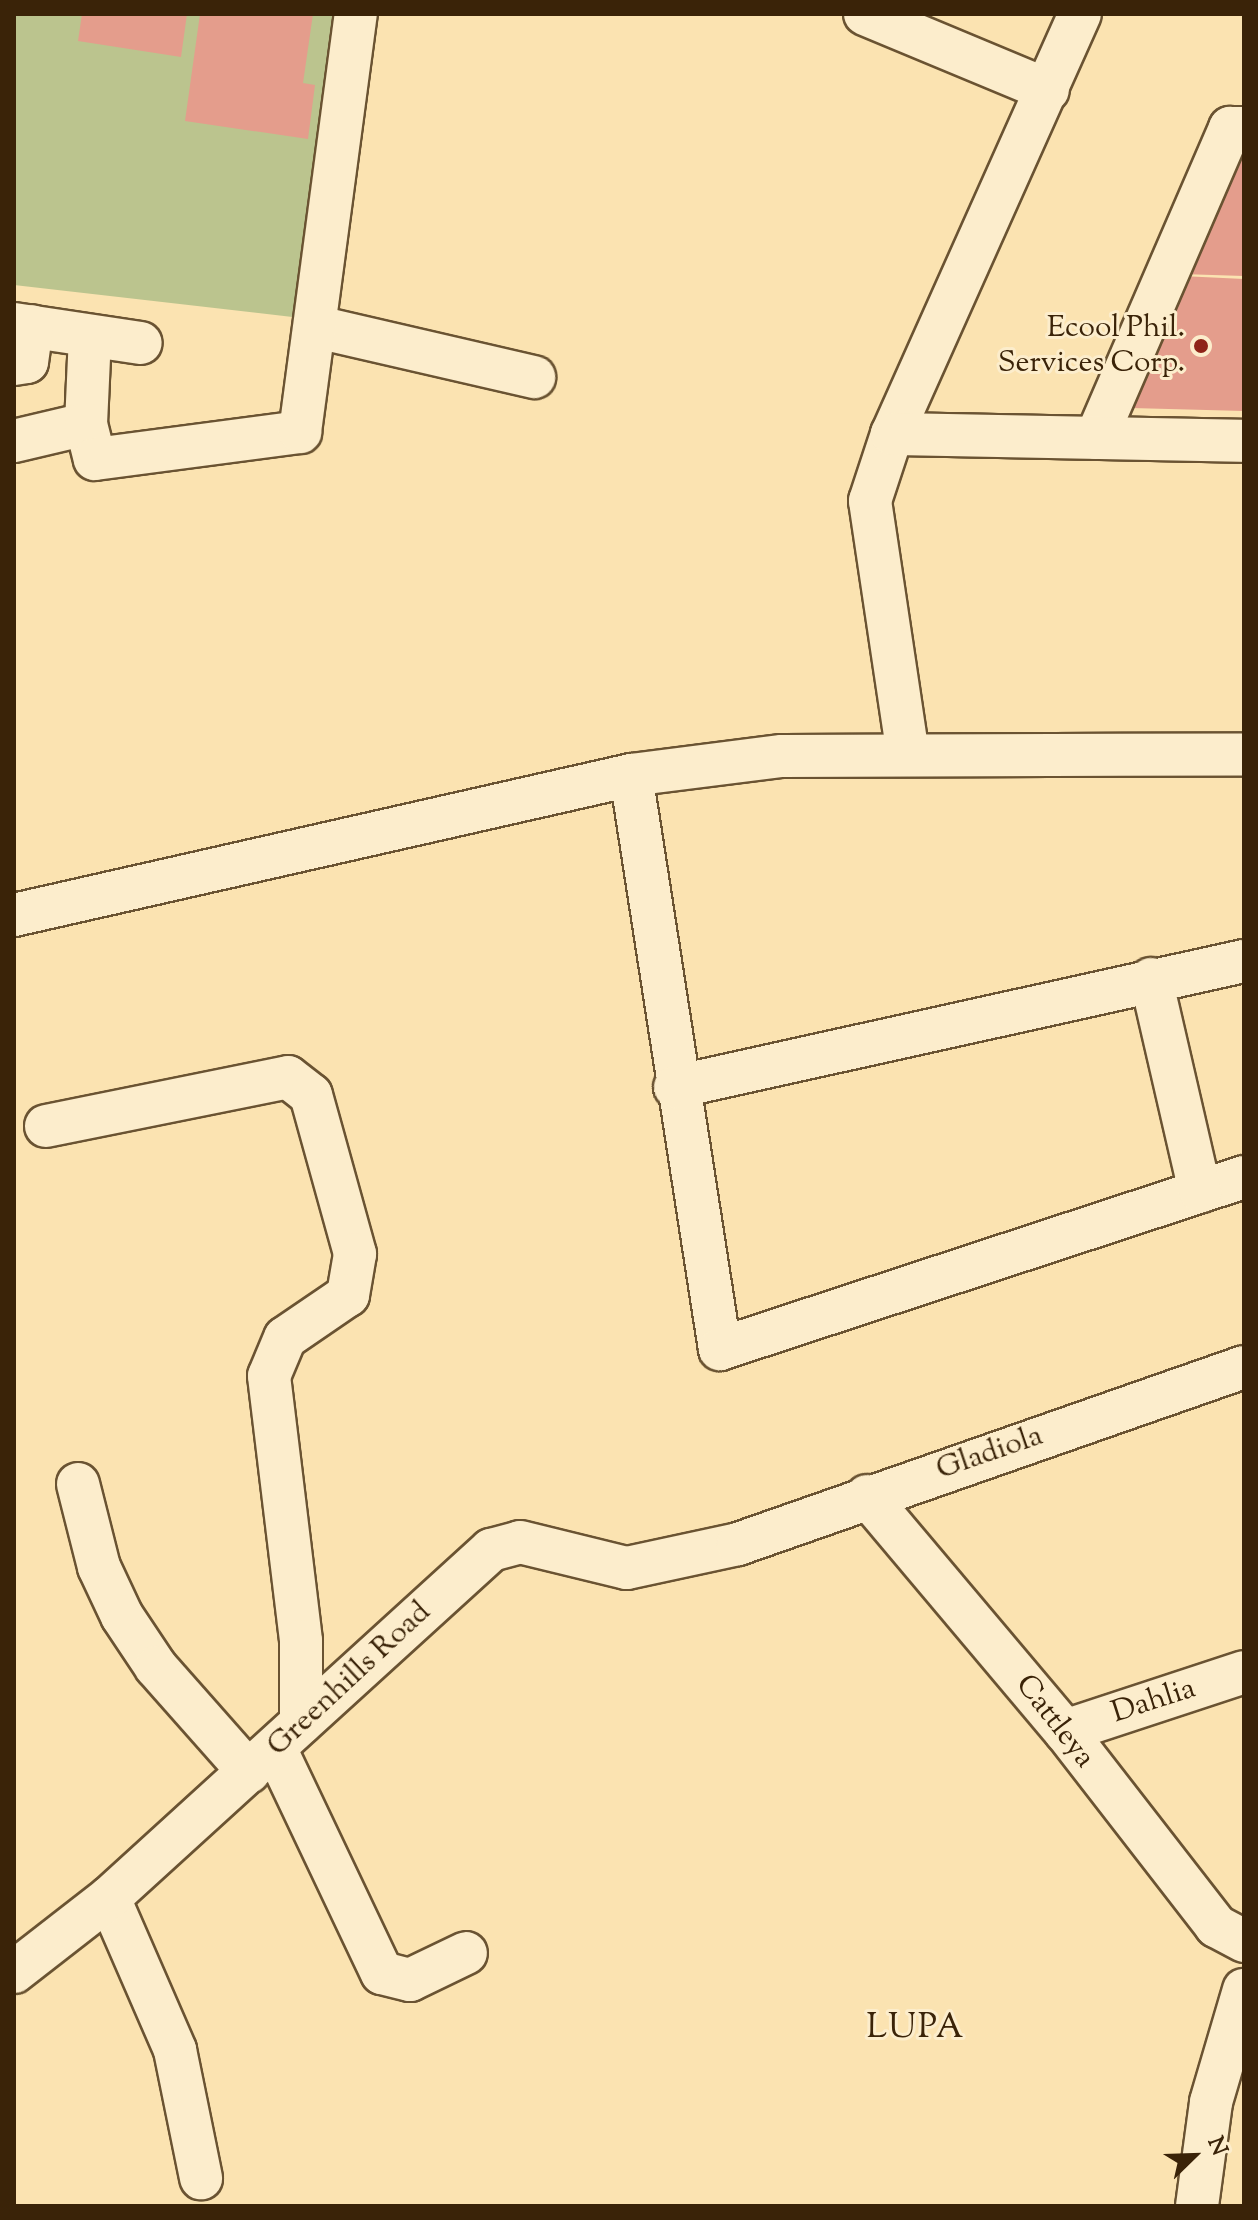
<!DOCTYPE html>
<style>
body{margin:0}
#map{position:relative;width:1258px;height:2220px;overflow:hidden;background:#fbe3b1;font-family:"Sorts Mill Goudy",serif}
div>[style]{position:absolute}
.green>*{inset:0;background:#bbc48e}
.building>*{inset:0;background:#e49d8c}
.roads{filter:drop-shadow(2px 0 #6a5332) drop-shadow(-2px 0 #6a5332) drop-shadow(0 2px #6a5332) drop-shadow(0 -2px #6a5332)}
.minor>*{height:42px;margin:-21px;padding:0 21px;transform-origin:21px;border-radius:21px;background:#fcedcc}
.dots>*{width:22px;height:22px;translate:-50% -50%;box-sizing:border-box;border:4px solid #fcedcc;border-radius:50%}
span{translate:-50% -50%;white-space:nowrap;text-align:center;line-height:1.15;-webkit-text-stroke:6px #fcedcc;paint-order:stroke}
.poi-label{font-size:30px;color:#3a2308}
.right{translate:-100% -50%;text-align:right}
.street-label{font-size:30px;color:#3a2308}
.quarter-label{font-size:34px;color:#3a2308;letter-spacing:2px}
.frame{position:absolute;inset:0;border:16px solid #3a2308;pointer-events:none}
.north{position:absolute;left:1154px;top:2116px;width:80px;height:80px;-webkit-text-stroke:6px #fcedcc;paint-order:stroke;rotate:67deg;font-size:22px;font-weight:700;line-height:32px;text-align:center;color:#3a2308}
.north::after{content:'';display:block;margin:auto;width:28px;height:36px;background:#3a2308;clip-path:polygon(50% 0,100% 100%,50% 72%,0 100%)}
</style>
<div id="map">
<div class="green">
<div style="clip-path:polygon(14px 14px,341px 14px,301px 318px,14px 285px)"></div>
</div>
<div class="building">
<div style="clip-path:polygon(82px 14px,187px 14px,181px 57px,78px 41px)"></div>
<div style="clip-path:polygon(200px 14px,313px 14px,303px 83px,315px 85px,308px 139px,185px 121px)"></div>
<div style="clip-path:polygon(1244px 144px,1244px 276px,1181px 274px)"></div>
<div style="clip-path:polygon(1181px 276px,1244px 279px,1244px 411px,1131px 408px)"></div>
</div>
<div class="roads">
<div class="minor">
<div style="left:865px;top:14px;width:198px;rotate:22.6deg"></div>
<div style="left:14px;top:324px;width:128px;rotate:8.5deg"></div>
<div style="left:317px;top:327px;width:223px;rotate:13deg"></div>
<div style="left:14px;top:364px;width:13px;rotate:-9deg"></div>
<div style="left:27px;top:362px;width:36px;rotate:-82deg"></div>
<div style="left:86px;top:424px;width:88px;rotate:-87.4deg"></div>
<div style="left:892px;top:434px;width:460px;rotate:-65.9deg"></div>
<div style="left:1096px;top:438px;width:338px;rotate:-66.6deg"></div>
<div style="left:1230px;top:128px;width:14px"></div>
<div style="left:14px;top:441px;width:74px;rotate:-13.3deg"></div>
<div style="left:86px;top:424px;width:36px;rotate:76deg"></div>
<div style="left:95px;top:459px;width:207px;rotate:-7.5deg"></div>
<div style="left:300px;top:432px;width:422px;rotate:-82.4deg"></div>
<div style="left:908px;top:755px;width:257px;rotate:-98.5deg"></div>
<div style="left:870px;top:501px;width:71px;rotate:-71.8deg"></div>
<div style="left:892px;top:434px;width:352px;rotate:1.1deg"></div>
<div style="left:631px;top:775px;width:581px;rotate:81.19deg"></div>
<div style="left:720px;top:1349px;width:552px;rotate:-18.17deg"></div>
<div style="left:14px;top:915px;width:633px;rotate:-12.78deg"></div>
<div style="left:631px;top:775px;width:152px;rotate:-7.2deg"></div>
<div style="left:782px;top:756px;width:462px;rotate:-0.2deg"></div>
<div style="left:1151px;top:979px;width:218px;rotate:77deg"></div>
<div style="left:675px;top:1087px;width:583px;rotate:-12.49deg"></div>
<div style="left:46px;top:1126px;width:247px;rotate:-11.4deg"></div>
<div style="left:288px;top:1077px;width:29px;rotate:38deg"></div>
<div style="left:311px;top:1095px;width:165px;rotate:74.5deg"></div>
<div style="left:355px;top:1254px;width:42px;rotate:99.7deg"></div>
<div style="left:348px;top:1295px;width:76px;rotate:145.7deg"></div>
<div style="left:285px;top:1338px;width:41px;rotate:112.8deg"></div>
<div style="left:269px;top:1376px;width:267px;rotate:83.1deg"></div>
<div style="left:301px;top:1641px;width:82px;rotate:90deg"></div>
<div style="left:78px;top:1484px;width:86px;rotate:75.8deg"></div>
<div style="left:99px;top:1567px;width:54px;rotate:64.9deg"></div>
<div style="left:122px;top:1616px;width:61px;rotate:56.3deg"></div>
<div style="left:156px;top:1667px;width:140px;rotate:48.5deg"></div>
<div style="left:867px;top:1496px;width:307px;rotate:49.9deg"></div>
<div style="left:1065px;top:1731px;width:247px;rotate:52.2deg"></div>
<div style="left:1216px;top:1926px;width:32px;rotate:28deg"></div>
<div style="left:1065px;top:1731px;width:188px;rotate:-18.2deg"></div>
<div style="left:276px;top:1750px;width:247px;rotate:64.6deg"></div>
<div style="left:382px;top:1973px;width:29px;rotate:14deg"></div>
<div style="left:410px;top:1980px;width:62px;rotate:-25.7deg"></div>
<div style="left:109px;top:1898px;width:166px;rotate:66.5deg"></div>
<div style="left:175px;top:2050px;width:131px;rotate:78.5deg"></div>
<div style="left:14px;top:1972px;width:120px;rotate:-37.9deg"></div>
<div style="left:109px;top:1898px;width:517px;rotate:-42.33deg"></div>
<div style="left:491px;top:1550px;width:30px;rotate:-15deg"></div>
<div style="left:520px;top:1542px;width:110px;rotate:13.7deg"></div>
<div style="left:627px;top:1568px;width:114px;rotate:-12.2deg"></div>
<div style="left:738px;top:1544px;width:536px;rotate:-19.28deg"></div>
<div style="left:1197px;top:2206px;width:105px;rotate:-82.3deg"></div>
<div style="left:1211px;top:2102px;width:117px;rotate:-73.6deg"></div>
</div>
</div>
<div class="dots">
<div style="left:1201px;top:346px;background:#8f2418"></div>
</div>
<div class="poi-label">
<span class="right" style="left:1185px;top:346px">Ecool Phil.<br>Services Corp.</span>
</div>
<div class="street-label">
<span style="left:990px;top:1454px;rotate:-19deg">Gladiola</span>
<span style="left:350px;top:1680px;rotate:-43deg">Greenhills Road</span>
<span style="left:1154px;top:1702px;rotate:-18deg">Dahlia</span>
<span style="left:1054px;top:1722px;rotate:52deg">Cattleya</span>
</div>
<div class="quarter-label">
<span style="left:916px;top:2029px">LUPA</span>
</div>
<div class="frame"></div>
<div class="north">N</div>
</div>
